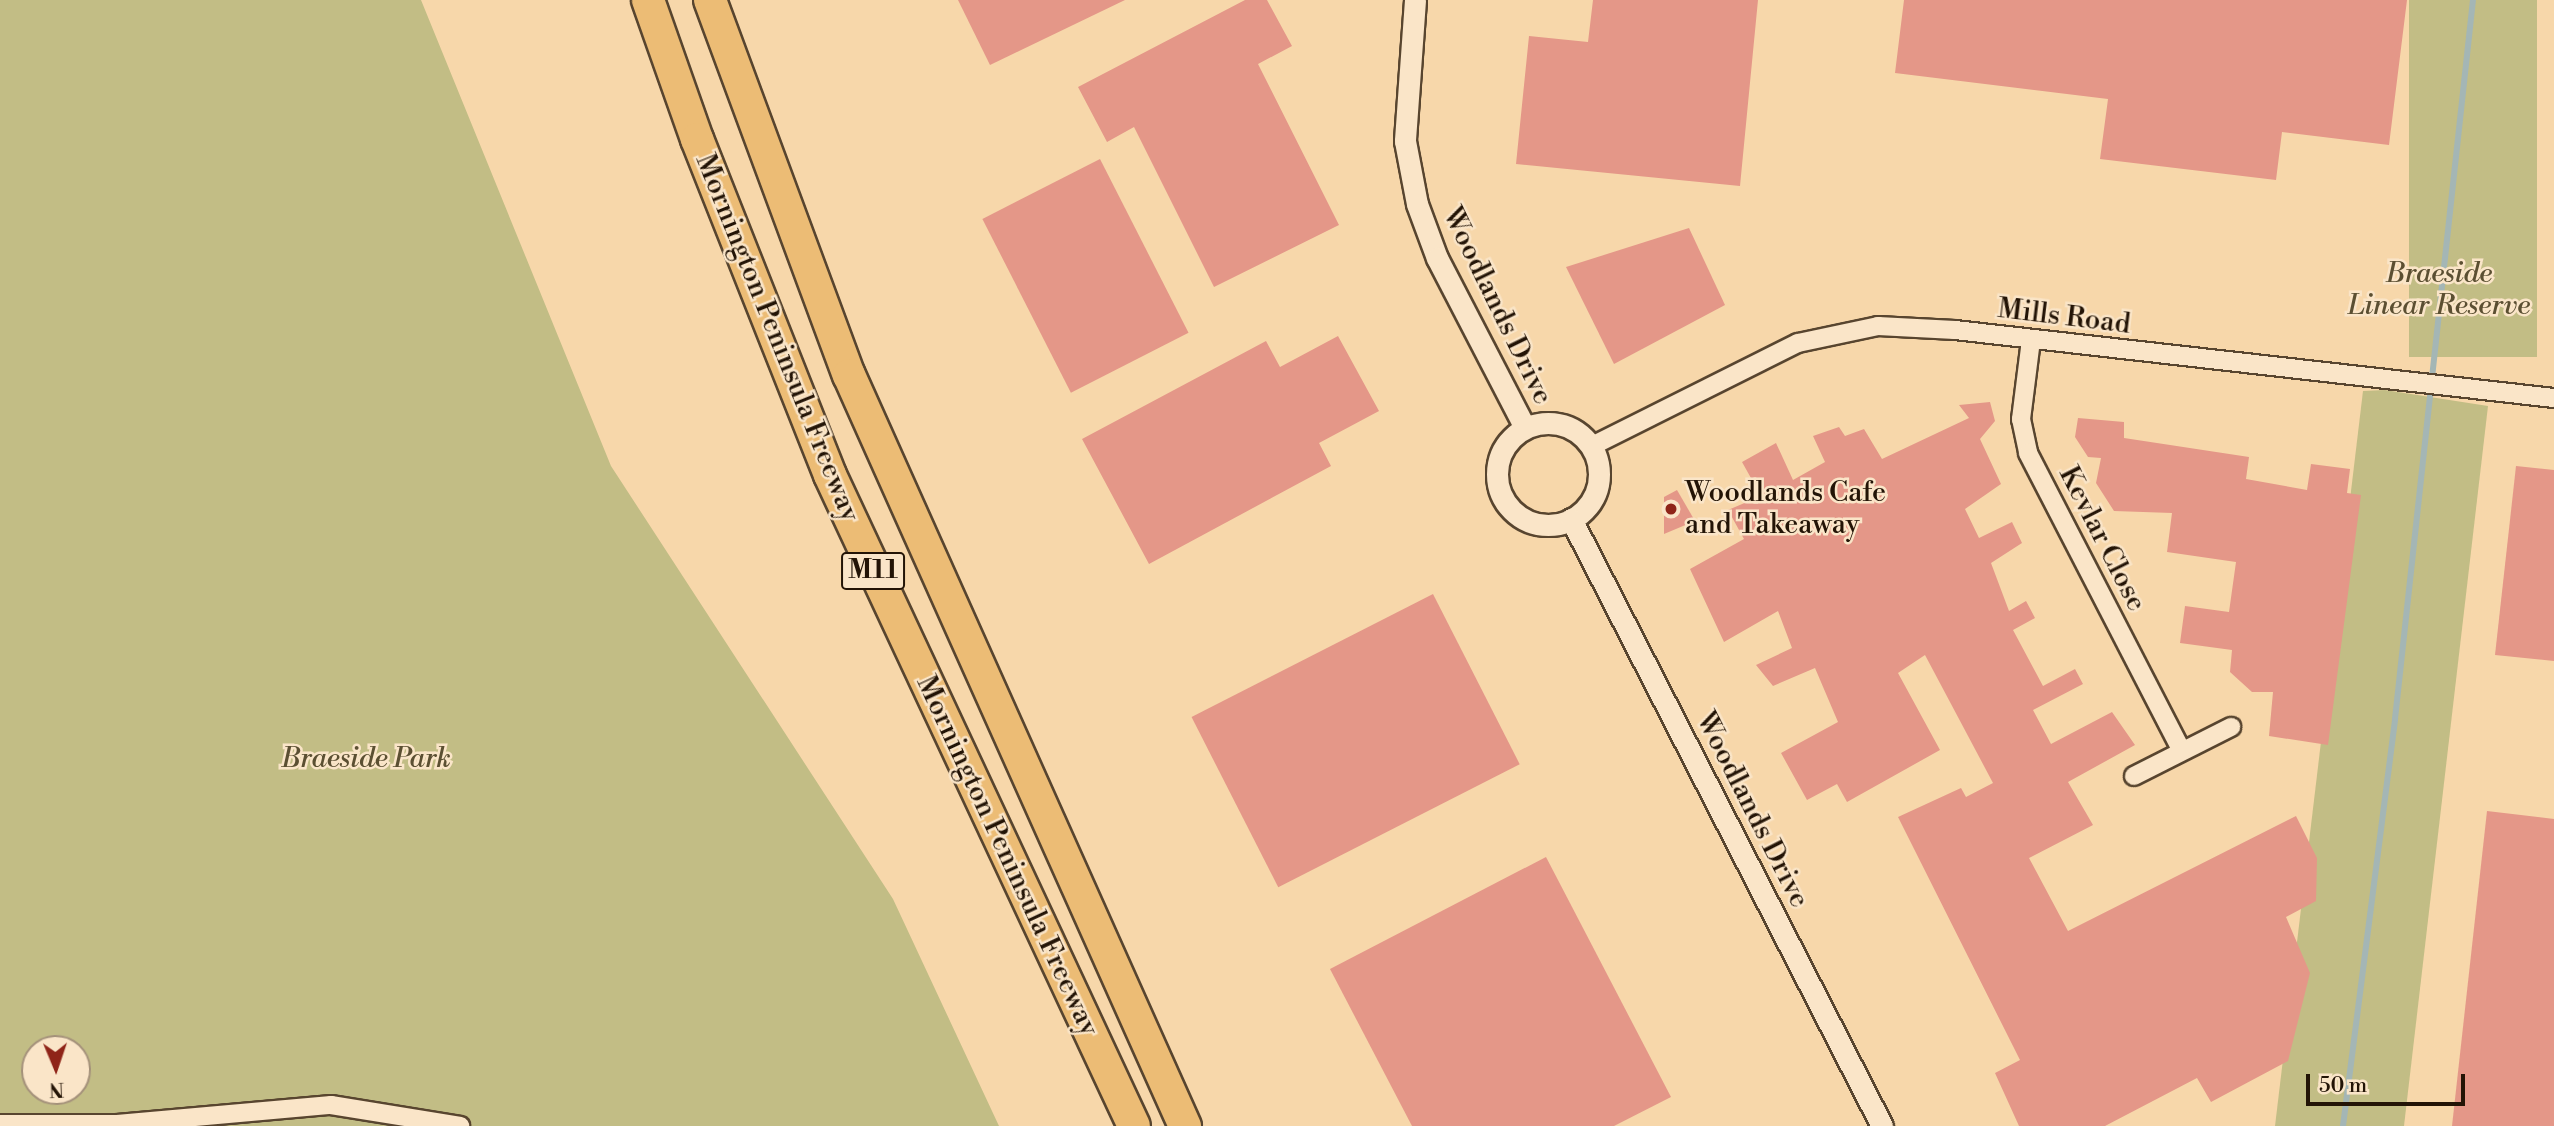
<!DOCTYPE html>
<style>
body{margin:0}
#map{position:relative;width:2554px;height:1126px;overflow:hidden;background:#f7d7aa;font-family:"Libre Bodoni",serif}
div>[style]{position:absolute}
.green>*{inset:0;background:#c2bd85;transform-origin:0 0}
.stream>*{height:6px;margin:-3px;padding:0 3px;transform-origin:3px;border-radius:3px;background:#a4b6b5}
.building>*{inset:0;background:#e49788;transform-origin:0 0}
.roads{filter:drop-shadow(2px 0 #58452f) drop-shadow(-2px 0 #58452f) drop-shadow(0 2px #58452f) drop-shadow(0 -2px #58452f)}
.minor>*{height:18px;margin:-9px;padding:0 9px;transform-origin:9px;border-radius:9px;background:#fae5c8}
.tertiary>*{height:21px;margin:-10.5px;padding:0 10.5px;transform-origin:10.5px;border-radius:10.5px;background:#fae5c8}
.tertiary>.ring{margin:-10.5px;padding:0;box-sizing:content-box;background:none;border:21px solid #fae5c8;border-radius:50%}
.motorway>*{height:32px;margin:-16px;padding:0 16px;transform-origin:16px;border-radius:16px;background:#ecbc75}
.dots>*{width:19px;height:19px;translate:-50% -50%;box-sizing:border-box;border:4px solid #fae5c8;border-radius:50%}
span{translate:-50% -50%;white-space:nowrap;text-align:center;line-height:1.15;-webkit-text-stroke:5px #fae5c8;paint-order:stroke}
.shield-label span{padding:2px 5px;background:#fae5c8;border:2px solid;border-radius:5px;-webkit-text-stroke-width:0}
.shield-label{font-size:26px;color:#231406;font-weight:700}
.park-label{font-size:28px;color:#5b4f32;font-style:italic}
.street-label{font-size:28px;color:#231406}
.poi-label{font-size:28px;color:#231406}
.left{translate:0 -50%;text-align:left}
.north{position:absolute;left:21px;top:1035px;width:70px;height:70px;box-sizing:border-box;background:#fae5c8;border:2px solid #a4917a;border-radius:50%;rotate:178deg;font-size:19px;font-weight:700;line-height:28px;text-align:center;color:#231406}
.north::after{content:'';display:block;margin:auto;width:24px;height:32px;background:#8f2418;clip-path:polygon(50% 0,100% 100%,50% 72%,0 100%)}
.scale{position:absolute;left:2306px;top:1074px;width:159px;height:32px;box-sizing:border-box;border:4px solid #231406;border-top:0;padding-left:9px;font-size:21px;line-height:24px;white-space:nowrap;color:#231406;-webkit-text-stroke:5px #fae5c8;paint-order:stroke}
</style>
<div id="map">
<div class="green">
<div style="clip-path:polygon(evenodd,0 0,421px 0,611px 466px,893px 899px,999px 1126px,0 1126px,0 0,35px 1049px,77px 1049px,77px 1091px,35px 1091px,35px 1049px)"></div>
<div style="left:2409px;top:0;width:128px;height:357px"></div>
<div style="clip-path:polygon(2385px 390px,2488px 406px,2404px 1126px,2275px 1126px,2363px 391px)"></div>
</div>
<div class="stream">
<div style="left:2343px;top:1126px;width:410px;rotate:-82.7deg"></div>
<div style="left:2395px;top:719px;width:723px;rotate:-83.81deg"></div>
</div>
<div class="building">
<div style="clip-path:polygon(958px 0,1125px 0,990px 65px)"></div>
<div style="clip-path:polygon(1245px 0,1267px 0,1292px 46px,1258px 64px,1339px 225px,1214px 287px,1134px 127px,1107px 142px,1078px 87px)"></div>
<div style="clip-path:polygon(1593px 0,1758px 0,1740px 186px,1516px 164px,1529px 36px,1588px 42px)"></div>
<div style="clip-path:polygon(1904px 0,2407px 0,2389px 145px,2282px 132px,2276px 180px,2100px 159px,2108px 99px,1895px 73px)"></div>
<div style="left:1100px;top:159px;width:195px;height:132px;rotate:63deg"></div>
<div style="clip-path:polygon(1689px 228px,1725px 305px,1614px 364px,1566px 267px)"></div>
<div style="clip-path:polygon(1338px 336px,1379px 411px,1319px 443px,1331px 466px,1149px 564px,1082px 439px,1266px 341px,1280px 367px)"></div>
<div style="clip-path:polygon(1990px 402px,1995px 421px,1980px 439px,2001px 484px,1965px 509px,1979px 538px,2012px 522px,2022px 543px,1991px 563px,2009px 611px,2026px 601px,2035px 618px,2013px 630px,2043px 686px,2075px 669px,2083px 684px,2033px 710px,2051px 744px,2112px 712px,2135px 745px,2068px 782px,2093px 825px,2029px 858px,2068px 931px,2296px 816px,2317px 858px,2316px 901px,2286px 917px,2310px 973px,2288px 1061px,2211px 1102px,2197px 1078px,2105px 1126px,2019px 1126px,1995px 1073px,2020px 1060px,1898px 817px,1961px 788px,1966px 797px,1993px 783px,1925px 655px,1898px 673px,1940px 750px,1847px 802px,1837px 784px,1807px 800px,1781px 753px,1838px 722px,1815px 668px,1773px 686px,1756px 665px,1792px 648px,1778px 611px,1724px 642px,1690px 569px,1744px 539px,1728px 510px,1761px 496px,1742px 462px,1776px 443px,1793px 480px,1825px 462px,1813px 436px,1839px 427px,1845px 436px,1864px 429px,1882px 459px,1969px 418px,1959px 405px)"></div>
<div style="clip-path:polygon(2078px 418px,2124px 422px,2124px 438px,2249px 457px,2246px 479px,2307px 490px,2311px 464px,2350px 469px,2347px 493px,2361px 495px,2328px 745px,2269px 736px,2273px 692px,2252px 692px,2230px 672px,2232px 650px,2180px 643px,2185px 606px,2229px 612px,2236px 562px,2167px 552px,2172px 513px,2114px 511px,2096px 483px,2101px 458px,2088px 457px,2075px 437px)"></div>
<div style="clip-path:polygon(2516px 466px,2554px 470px,2554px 661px,2495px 655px)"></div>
<div style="clip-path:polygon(1677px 490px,1695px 521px,1664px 534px,1664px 497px)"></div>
<div style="left:1433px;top:594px;width:191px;height:271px;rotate:63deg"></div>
<div style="clip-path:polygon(2487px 811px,2554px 819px,2554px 1126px,2452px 1126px)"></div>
<div style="clip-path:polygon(1546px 857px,1671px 1097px,1614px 1126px,1412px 1126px,1330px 969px)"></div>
</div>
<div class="roads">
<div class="minor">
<div style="left:2031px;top:340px;width:80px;rotate:97.2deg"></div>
<div style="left:2021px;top:419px;width:35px;rotate:78deg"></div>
<div style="left:2028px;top:453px;width:335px;rotate:62.7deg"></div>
<div style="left:1592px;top:446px;width:230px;rotate:-26.6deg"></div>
<div style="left:1798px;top:343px;width:82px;rotate:-12deg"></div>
<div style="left:1878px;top:326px;width:77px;rotate:3deg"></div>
<div style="left:1955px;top:330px;width:603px;rotate:6.48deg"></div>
<div style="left:2134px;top:776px;width:109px;rotate:-26.8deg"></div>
<div style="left:0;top:1124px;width:117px"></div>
<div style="left:117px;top:1124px;width:215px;rotate:-5.1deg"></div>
<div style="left:331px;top:1105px;width:131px;rotate:9.2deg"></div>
</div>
<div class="tertiary">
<div style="left:1415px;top:0;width:141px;rotate:94.1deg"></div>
<div style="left:1405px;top:141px;width:64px;rotate:79.2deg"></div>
<div style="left:1417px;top:204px;width:58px;rotate:69.7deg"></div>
<div style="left:1437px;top:258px;width:191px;rotate:62.6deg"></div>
<div class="ring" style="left:1497px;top:423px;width:81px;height:81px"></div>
<div style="left:1571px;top:519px;width:682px;rotate:62.87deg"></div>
</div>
<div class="motorway">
<div style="left:648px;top:0;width:147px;rotate:70.6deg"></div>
<div style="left:697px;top:139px;width:361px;rotate:68.4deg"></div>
<div style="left:830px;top:475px;width:718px;rotate:64.97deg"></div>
<div style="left:710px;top:0;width:400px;rotate:69.7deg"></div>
<div style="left:849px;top:375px;width:823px;rotate:65.9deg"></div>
</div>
</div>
<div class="dots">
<div style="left:1671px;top:509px;background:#8f2418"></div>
</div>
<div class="shield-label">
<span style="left:873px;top:571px">M11</span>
</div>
<div class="park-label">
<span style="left:2439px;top:290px">Braeside<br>Linear Reserve</span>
<span style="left:366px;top:759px">Braeside Park</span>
</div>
<div class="street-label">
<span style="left:1497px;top:306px;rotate:64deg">Woodlands Drive</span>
<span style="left:2064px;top:317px;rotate:7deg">Mills Road</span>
<span style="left:777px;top:338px;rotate:68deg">Mornington Peninsula Freeway</span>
<span style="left:2102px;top:539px;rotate:63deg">Kevlar Close</span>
<span style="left:1752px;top:810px;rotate:63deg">Woodlands Drive</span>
<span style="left:1007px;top:856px;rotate:65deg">Mornington Peninsula Freeway</span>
</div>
<div class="poi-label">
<span class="left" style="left:1685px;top:509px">Woodlands Cafe<br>and Takeaway</span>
</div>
<div class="north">N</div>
<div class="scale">50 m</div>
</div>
